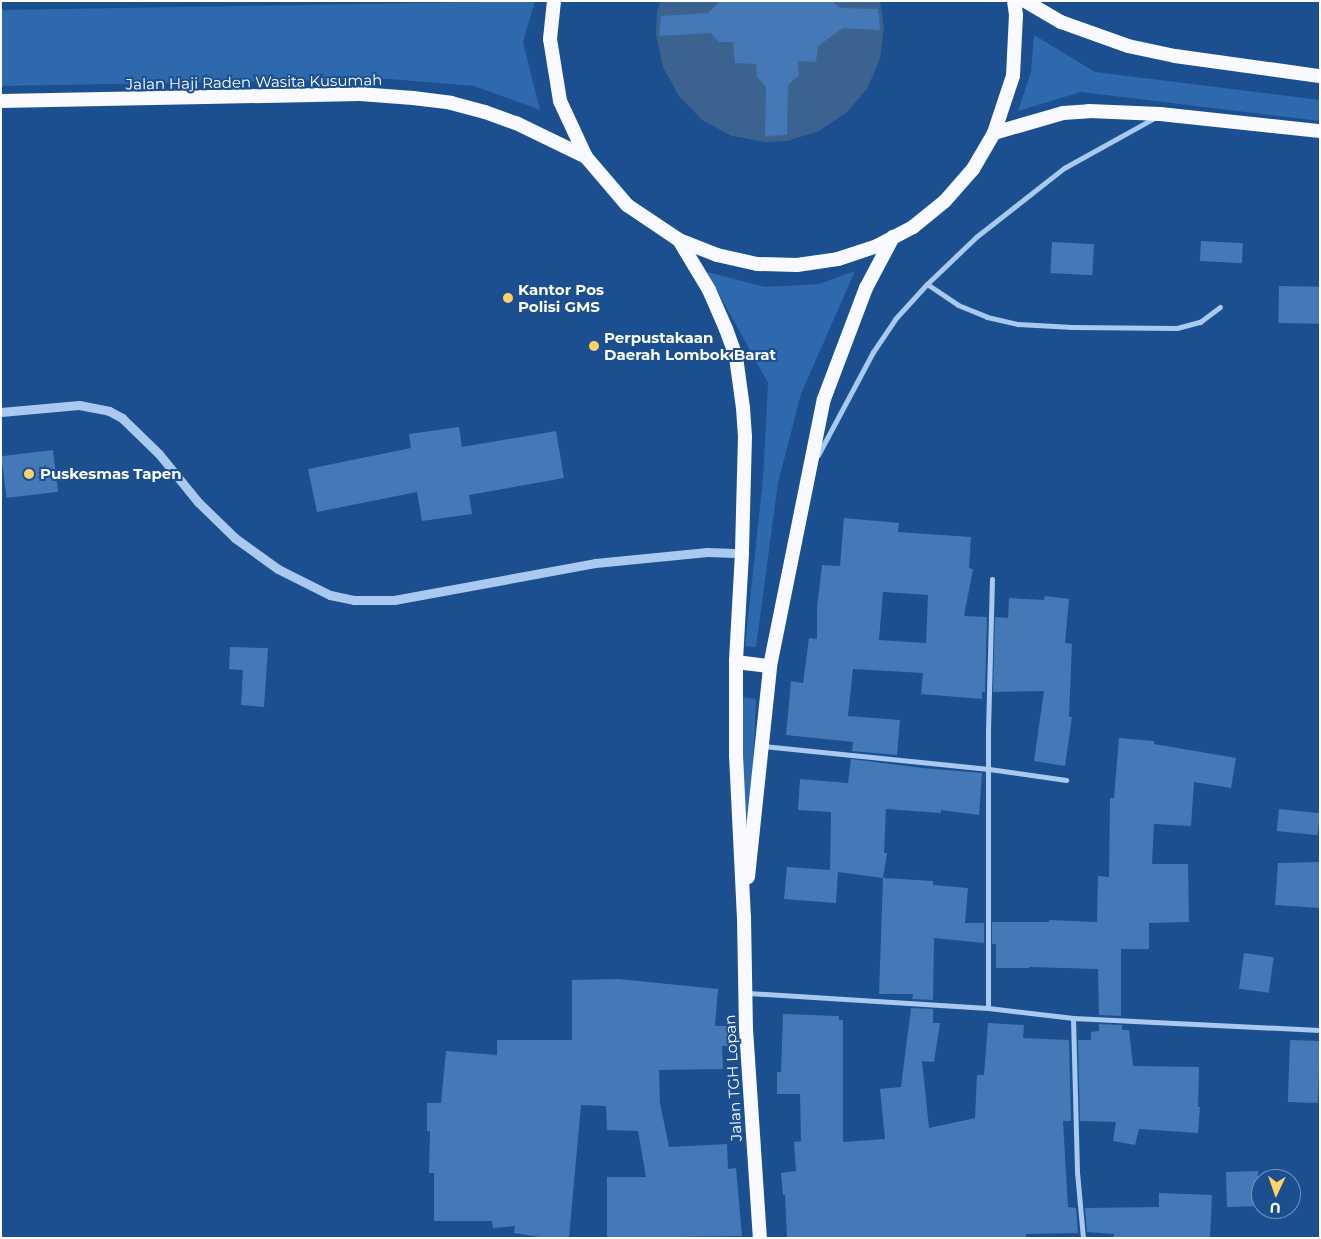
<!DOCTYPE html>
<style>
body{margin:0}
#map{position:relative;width:1321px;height:1239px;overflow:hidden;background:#1b4f8f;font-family:Montserrat,sans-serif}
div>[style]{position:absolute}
.green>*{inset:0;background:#2e69ad}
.water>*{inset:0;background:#3c6290}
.building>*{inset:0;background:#4478b7;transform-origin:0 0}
.minor>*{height:5px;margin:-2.5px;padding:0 2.5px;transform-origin:2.5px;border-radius:2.5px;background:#a9c9ee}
.tertiary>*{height:9px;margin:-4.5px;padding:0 4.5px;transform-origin:4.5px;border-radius:4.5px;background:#a9c9ee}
.trunk>*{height:14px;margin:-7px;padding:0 7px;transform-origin:7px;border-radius:7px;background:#f8faff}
.dots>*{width:14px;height:14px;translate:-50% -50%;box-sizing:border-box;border:2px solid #1b4f8f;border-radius:50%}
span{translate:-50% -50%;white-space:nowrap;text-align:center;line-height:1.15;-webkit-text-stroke:4px #1b4f8f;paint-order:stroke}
.street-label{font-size:15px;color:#fff}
.poi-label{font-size:15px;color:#fff;font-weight:700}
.left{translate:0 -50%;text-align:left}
.frame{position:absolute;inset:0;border:2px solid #fff;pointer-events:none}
.north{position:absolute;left:1251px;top:1169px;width:50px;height:50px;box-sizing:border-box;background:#1b4f8f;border:1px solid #7695bc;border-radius:50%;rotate:183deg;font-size:14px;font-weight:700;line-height:20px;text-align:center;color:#fff}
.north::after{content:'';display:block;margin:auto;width:18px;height:22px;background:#ffd166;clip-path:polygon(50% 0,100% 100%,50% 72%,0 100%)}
</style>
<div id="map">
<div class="green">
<div style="clip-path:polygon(535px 1px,523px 42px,540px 110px,474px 86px,389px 79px,1px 86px,1px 10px)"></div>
<div style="clip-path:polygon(1034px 35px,1095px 72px,1320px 100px,1320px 121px,1081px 92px,1018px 111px,1031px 72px)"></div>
<div style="clip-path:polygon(855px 271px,801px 394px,778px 483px,756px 647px,745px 646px,763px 479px,768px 383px,707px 272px,765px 287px,819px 284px)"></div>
<div style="clip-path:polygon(742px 697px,756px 699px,749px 848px,744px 848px)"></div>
</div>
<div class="water">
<div style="clip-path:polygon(661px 1px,880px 1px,884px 27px,880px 59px,867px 89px,846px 113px,819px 131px,787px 141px,765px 142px,732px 136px,702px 120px,679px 96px,663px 67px,656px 34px,657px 12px)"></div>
</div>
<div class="building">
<div style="clip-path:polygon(720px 1px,832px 1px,840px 8px,878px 9px,880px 30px,843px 28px,818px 46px,816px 62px,798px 61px,799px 75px,788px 85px,787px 135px,765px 136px,766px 87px,757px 77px,756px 64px,735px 63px,733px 42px,719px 42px,711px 33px,659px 36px,661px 16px,708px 13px)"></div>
<div style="left:1201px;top:241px;width:42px;height:20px;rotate:3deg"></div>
<div style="left:1052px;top:242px;width:42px;height:31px;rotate:3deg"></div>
<div style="left:1279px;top:286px;width:41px;height:37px;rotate:1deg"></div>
<div style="clip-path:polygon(459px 427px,462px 447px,556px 431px,564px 478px,469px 495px,472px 514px,422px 521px,417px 492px,317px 512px,308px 469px,411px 448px,409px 434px)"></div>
<div style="left:53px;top:450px;width:42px;height:52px;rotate:83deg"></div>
<div style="clip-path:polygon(evenodd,844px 518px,899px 523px,898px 532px,971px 537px,969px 568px,973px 569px,964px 616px,987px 617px,985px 692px,982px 692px,982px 699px,921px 694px,923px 673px,853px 669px,848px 716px,900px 720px,897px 755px,852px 751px,853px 742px,786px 735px,791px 681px,803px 683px,809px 638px,817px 639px,817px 608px,822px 565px,840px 566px,844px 518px,883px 592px,928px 595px,926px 643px,879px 640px,883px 592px)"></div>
<div style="clip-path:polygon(1045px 596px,1069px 599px,1065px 643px,1072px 644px,1069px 717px,1072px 717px,1065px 766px,1034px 761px,1044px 691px,993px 692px,995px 617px,1008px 618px,1009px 598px,1044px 600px)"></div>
<div style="clip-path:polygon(230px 647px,268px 648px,264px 707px,241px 705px,243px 670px,229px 669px)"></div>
<div style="clip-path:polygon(1119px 738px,1154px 741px,1154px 744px,1236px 758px,1231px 788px,1194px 782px,1191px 826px,1154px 824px,1152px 864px,1188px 864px,1189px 922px,1149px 923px,1149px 949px,1121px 949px,1121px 1016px,1099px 1015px,1098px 969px,1029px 967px,1029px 968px,996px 968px,996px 944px,992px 944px,992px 922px,1049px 922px,1049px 920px,1097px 922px,1098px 876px,1109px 877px,1110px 798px,1114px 798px)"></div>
<div style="clip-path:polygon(851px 759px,922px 768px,982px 773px,979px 815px,941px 810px,941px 813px,886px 809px,884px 853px,887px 853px,883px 878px,933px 881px,933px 885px,968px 888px,965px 923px,984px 923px,984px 943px,934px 938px,933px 1000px,912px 999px,913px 994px,879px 994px,883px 878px,838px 872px,836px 903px,784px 899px,787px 867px,830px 870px,831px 812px,798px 810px,800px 779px,848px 783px)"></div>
<div style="left:1279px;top:809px;width:41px;height:22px;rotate:6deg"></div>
<div style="clip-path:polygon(1320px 862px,1320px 908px,1275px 905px,1278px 863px)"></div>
<div style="left:1244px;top:953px;width:30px;height:36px;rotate:8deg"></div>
<div style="clip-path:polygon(618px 979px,718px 989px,715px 1026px,728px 1026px,728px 1046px,722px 1046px,723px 1069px,659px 1070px,660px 1103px,669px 1147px,727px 1144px,728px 1169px,736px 1168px,742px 1236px,607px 1238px,607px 1177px,646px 1177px,638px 1131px,607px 1130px,606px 1106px,581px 1105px,569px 1238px,546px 1238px,514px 1233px,515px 1226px,493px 1228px,492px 1221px,434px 1221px,434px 1173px,429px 1173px,430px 1131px,427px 1131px,427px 1103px,441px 1103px,446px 1051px,497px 1055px,497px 1040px,572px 1040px,572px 980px)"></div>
<div style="clip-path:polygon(911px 1008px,933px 1009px,933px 1023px,940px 1023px,934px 1062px,922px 1061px,929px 1128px,975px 1118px,977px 1075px,984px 1075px,988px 1023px,1024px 1025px,1023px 1038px,1069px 1040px,1071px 1121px,1063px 1121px,1068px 1207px,1076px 1208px,1078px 1233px,1026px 1234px,1026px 1238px,787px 1238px,785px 1195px,783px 1195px,781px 1173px,796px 1171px,794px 1142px,801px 1141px,800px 1094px,777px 1094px,777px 1072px,781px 1072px,783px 1014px,839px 1016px,839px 1020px,843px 1020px,843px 1142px,885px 1139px,880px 1089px,901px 1087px)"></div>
<div style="clip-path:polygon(1099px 1024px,1122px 1025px,1122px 1030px,1129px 1030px,1133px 1066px,1199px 1067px,1198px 1107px,1200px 1107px,1198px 1133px,1139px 1129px,1135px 1145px,1113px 1141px,1116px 1122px,1080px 1121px,1078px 1040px,1091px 1040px,1091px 1032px,1099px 1031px)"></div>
<div style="left:1290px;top:1040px;width:30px;height:62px;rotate:2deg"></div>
<div style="clip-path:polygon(1258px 1171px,1258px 1184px,1261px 1184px,1261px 1206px,1227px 1207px,1226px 1172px)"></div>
<div style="clip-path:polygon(1159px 1193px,1212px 1195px,1210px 1238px,1113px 1238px,1114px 1234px,1087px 1232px,1085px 1208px,1159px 1207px)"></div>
</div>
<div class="minor">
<div style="left:927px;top:284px;width:37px;rotate:34deg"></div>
<div style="left:958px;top:305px;width:31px;rotate:22deg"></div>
<div style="left:987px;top:317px;width:32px;rotate:13deg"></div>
<div style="left:1018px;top:324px;width:54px;rotate:3.2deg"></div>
<div style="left:1072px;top:327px;width:105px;rotate:0.5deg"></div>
<div style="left:1177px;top:328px;width:24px;rotate:-15deg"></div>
<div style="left:1200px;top:322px;width:25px;rotate:-37deg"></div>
<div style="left:818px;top:455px;width:117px;rotate:-61.9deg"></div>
<div style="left:873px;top:352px;width:40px;rotate:-56deg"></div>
<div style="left:895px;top:319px;width:47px;rotate:-47.6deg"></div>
<div style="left:927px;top:284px;width:68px;rotate:-43.8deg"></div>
<div style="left:976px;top:237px;width:112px;rotate:-38.1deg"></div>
<div style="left:1064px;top:168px;width:105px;rotate:-29deg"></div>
<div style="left:763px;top:746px;width:227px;rotate:5.8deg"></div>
<div style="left:989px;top:769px;width:78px;rotate:8.1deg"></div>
<div style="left:748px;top:993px;width:240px;rotate:3.6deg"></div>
<div style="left:988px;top:1008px;width:86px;rotate:6.7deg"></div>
<div style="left:1073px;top:1018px;width:247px;rotate:2.8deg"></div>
<div style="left:988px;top:1008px;width:277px;rotate:-90deg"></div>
<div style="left:988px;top:731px;width:152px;rotate:-88.5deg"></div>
<div style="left:1073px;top:1018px;width:154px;rotate:88.5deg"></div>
<div style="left:1077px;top:1172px;width:66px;rotate:84.8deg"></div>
</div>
<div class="tertiary">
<div style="left:1px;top:412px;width:78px;rotate:-5.1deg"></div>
<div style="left:79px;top:405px;width:31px;rotate:11deg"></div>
<div style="left:109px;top:411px;width:15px;rotate:28deg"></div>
<div style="left:122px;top:418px;width:52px;rotate:44.2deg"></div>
<div style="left:159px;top:454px;width:62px;rotate:50.9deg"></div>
<div style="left:198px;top:502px;width:52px;rotate:44.2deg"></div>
<div style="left:235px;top:538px;width:53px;rotate:35.8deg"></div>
<div style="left:278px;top:569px;width:58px;rotate:26.6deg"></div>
<div style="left:330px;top:595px;width:25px;rotate:12deg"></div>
<div style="left:354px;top:600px;width:40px"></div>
<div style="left:394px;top:600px;width:204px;rotate:-10.4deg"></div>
<div style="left:595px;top:563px;width:113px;rotate:-5.6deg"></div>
<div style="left:707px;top:552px;width:35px;rotate:2deg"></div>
</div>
<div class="trunk">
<div style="left:554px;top:1px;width:38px;rotate:96deg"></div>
<div style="left:550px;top:39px;width:63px;rotate:80.8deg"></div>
<div style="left:560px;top:101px;width:62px;rotate:65.1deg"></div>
<div style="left:586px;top:157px;width:63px;rotate:49.5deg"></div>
<div style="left:627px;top:205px;width:63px;rotate:33.9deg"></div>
<div style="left:679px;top:240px;width:41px;rotate:21.5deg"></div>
<div style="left:717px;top:255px;width:41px;rotate:12.7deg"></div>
<div style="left:757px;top:264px;width:40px;rotate:1.4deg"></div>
<div style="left:797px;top:265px;width:41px;rotate:-8.3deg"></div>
<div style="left:838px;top:259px;width:41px;rotate:-18.4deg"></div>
<div style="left:877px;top:246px;width:41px;rotate:-27.8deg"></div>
<div style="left:913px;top:227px;width:41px;rotate:-39.1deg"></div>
<div style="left:945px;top:201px;width:43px;rotate:-48.8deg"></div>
<div style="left:973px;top:169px;width:42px;rotate:-59.7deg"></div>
<div style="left:994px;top:133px;width:60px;rotate:-71.6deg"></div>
<div style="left:1013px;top:76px;width:61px;rotate:-87.2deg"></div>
<div style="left:1016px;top:15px;width:14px;rotate:-98deg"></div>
<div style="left:1025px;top:1px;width:42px;rotate:30.3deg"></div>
<div style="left:1061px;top:22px;width:71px;rotate:19.7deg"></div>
<div style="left:1128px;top:46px;width:48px;rotate:12deg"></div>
<div style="left:1175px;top:56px;width:146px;rotate:7.9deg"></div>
<div style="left:1px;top:101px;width:359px;rotate:-1.1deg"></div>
<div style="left:360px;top:94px;width:53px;rotate:4.3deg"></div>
<div style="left:413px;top:98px;width:38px;rotate:7deg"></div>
<div style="left:451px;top:103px;width:35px;rotate:15deg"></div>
<div style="left:485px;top:112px;width:33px;rotate:20deg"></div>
<div style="left:516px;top:123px;width:78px;rotate:25.9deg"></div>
<div style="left:994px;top:133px;width:72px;rotate:-16.2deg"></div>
<div style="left:1063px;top:113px;width:26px;rotate:-4deg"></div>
<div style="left:1089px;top:111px;width:71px;rotate:2.4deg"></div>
<div style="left:1160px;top:114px;width:161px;rotate:6.1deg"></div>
<div style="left:679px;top:240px;width:58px;rotate:59deg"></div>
<div style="left:709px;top:290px;width:43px;rotate:66.4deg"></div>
<div style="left:726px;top:329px;width:30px;rotate:70deg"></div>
<div style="left:736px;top:357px;width:51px;rotate:82.2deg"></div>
<div style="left:743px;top:408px;width:28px;rotate:86deg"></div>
<div style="left:745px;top:436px;width:117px;rotate:91.5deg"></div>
<div style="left:742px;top:553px;width:109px;rotate:93.2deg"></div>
<div style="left:736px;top:662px;width:93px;rotate:90deg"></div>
<div style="left:736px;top:755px;width:162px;rotate:87.2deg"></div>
<div style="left:744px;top:917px;width:112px;rotate:89deg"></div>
<div style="left:746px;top:1029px;width:209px;rotate:86.2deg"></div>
<div style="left:736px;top:662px;width:34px;rotate:7deg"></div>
<div style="left:748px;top:877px;width:212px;rotate:-84deg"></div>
<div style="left:770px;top:666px;width:272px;rotate:-78.6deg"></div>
<div style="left:824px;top:399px;width:119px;rotate:-69.3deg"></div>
<div style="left:866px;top:288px;width:58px;rotate:-62.1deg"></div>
</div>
<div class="dots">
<div style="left:508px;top:298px;background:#ffd166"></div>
<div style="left:594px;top:346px;background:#ffd166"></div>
<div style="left:29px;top:474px;background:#ffd166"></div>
</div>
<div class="street-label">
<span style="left:254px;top:82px;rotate:-1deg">Jalan Haji Raden Wasita Kusumah</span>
<span style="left:733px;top:1078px;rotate:-93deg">Jalan TGH Lopan</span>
</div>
<div class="poi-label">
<span class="left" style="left:518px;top:298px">Kantor Pos<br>Polisi GMS</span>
<span class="left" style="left:604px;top:346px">Perpustakaan<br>Daerah Lombok Barat</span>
<span class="left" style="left:40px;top:474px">Puskesmas Tapen</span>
</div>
<div class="frame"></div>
<div class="north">U</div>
</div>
